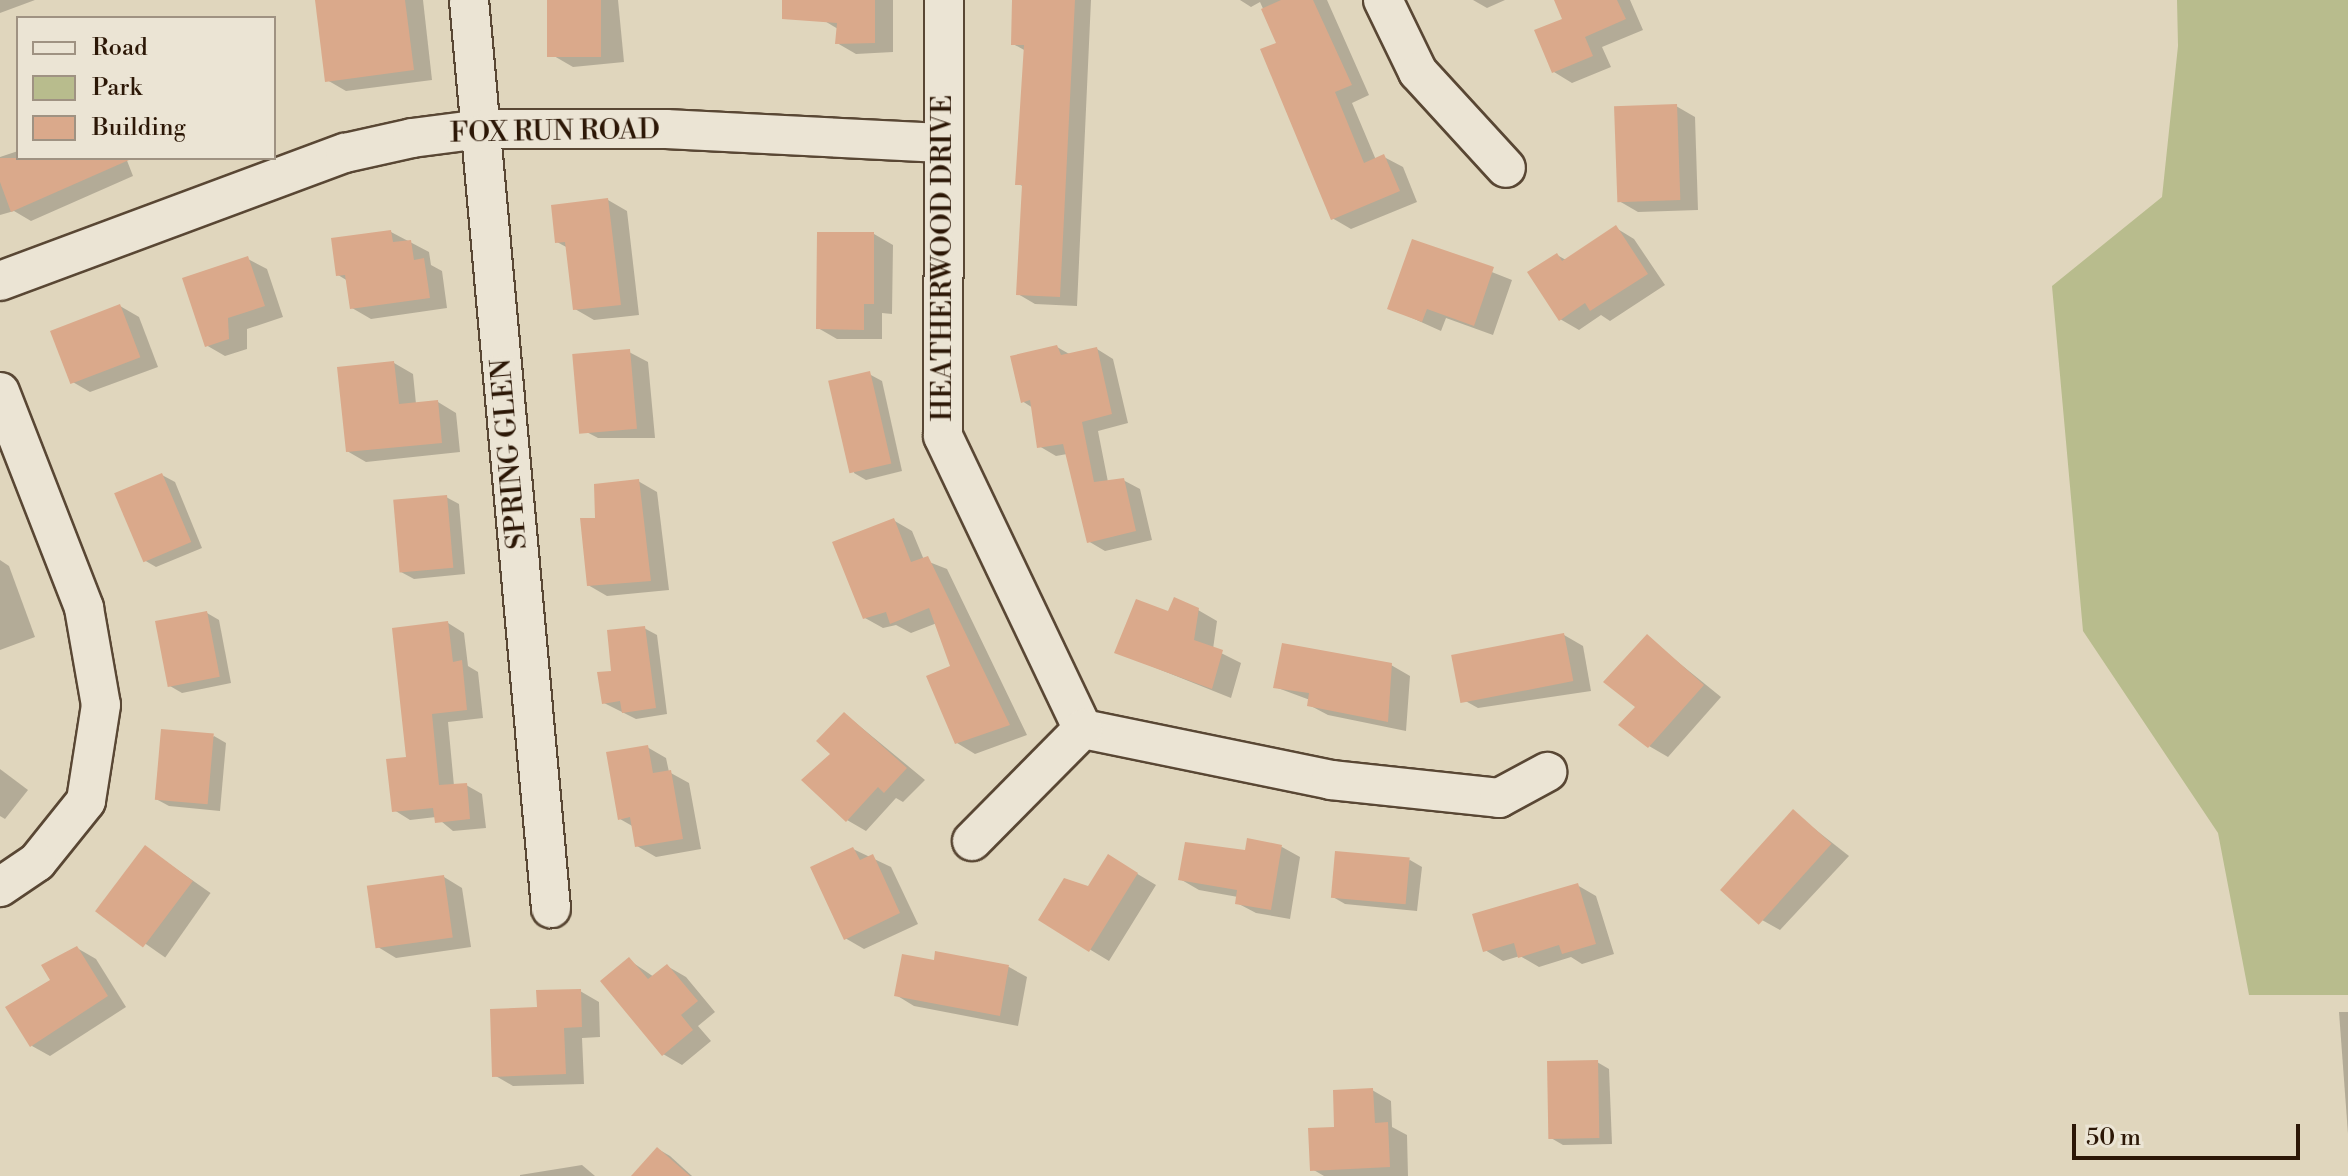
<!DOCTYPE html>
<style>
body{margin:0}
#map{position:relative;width:2348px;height:1176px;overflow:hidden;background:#e0d6bd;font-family:"Libre Bodoni",serif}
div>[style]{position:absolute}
.green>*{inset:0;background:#b8bc8d}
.shadow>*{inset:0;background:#0003;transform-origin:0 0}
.building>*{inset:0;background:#daa98b;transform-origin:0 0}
.roads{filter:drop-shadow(2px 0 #594734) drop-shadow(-2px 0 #594734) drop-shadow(0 2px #594734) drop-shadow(0 -2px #594734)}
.minor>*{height:38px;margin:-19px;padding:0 19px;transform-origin:19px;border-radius:19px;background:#ebe4d4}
span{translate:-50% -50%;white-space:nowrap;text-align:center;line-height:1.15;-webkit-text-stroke:8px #ebe4d4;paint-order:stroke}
.street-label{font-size:28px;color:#2c1706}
.legend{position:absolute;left:16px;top:16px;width:260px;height:144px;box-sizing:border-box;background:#ebe4d4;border:2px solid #9f9282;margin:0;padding:10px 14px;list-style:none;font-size:24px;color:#2c1706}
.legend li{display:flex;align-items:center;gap:16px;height:40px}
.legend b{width:40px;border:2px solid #9f9282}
.scale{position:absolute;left:2072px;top:1124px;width:228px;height:36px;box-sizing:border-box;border:4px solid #2c1706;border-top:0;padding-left:10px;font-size:24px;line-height:28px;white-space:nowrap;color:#2c1706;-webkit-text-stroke:6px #ebe4d4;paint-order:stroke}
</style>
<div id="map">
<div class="green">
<div style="clip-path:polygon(2177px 0,2348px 0,2348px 995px,2249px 995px,2218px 833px,2083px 631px,2052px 286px,2162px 197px,2178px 46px)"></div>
</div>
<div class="shadow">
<div style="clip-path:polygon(0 0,35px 0,0 13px)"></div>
<div style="clip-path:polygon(317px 0,423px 0,432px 80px,346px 91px,327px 80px)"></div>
<div style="clip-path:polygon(549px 0,618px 0,624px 62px,573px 67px,554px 56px)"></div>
<div style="clip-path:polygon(808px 0,893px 0,893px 52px,856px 54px,837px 43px,838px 29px,823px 20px)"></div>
<div style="clip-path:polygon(1014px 0,1091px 0,1077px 306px,1035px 304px,1018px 294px,1024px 187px,1017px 183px,1026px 51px,1013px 44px)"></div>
<div style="clip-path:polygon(1240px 0,1327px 0,1369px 95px,1352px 103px,1376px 160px,1384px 157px,1403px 167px,1417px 202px,1351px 229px,1332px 218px,1279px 44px,1260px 2px,1251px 7px)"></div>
<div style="clip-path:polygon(1473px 0,1505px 0,1487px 8px)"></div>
<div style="clip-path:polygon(1556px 0,1630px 0,1643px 30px,1602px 47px,1611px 67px,1572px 83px,1554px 72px,1564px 20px)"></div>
<div style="clip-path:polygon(1676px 106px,1695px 117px,1698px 210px,1638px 212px,1619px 201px)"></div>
<div style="clip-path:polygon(18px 151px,18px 158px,126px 158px,133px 176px,31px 221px,14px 211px,0 215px,0 157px)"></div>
<div style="clip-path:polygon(608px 200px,627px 211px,639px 315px,594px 320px,575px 309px,568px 248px,557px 242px)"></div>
<div style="clip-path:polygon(1616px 228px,1634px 239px,1665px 285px,1610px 321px,1601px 315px,1579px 330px,1560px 319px,1557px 255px,1566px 260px)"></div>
<div style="clip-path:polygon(391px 232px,429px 252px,431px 265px,442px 271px,447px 308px,371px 319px,352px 308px,348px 281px,338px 275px)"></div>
<div style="clip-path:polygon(874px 234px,893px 245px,892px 314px,882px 313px,882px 339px,837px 339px,818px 328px)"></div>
<div style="clip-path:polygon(1413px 241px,1512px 280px,1493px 335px,1446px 318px,1441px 331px,1390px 308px)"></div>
<div style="clip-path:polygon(248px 259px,267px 269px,283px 317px,247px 329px,247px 349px,225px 356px,206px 345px)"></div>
<div style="clip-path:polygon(120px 306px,139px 317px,158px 367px,90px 392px,71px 381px)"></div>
<div style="clip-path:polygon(1057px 347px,1071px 355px,1097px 349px,1113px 359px,1128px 423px,1098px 431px,1108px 482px,1123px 480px,1140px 489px,1152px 540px,1105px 551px,1088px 541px,1067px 454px,1056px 456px,1039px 446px,1033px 408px,1022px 401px)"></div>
<div style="clip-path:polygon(629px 352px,648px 362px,655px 438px,598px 438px,579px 428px)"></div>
<div style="clip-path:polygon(394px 363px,413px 374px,416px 404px,438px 402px,456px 413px,460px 452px,366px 462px,347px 451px)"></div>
<div style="clip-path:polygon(869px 374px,882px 381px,902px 471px,866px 480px,854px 473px)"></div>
<div style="clip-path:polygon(162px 475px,175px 482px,202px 548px,156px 567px,144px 560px)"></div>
<div style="clip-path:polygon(638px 481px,657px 492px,669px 590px,607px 596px,588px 585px,597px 520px)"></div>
<div style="clip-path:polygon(446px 497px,459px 504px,465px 574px,414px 579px,401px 572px)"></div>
<div style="clip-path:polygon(893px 520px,912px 531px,924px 560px,947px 569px,1027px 735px,975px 754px,957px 743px,952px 667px,937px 623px,911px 633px,896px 625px,883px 628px,865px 618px)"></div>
<div style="clip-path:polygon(0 560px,9px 566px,35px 637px,0 650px)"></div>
<div style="clip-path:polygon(1198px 610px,1217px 621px,1213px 649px,1241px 663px,1231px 698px,1116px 652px,1169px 613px)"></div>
<div style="clip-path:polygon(207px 613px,219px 620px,231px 683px,182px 693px,170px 686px)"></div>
<div style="clip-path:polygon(448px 623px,464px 633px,468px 666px,478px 672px,483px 718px,448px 722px,454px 786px,466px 785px,482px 794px,486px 828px,453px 831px,436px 817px,410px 820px,394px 810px)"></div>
<div style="clip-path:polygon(644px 628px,657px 635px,667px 714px,636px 719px,604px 703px,614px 672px)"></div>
<div style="clip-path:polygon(1564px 635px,1583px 646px,1591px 691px,1478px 708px,1460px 698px)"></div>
<div style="clip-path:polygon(1647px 637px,1721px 697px,1668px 757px,1649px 746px)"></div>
<div style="clip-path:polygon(1391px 665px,1410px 676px,1406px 731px,1328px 715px,1309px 705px,1310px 700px,1275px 687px)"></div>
<div style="clip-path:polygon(845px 714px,925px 780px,903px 802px,896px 798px,866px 831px,847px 820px,832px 754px)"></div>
<div style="clip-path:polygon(214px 736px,226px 743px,220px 811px,169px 806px,156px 799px)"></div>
<div style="clip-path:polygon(647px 747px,666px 758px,669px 772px,689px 783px,701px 849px,656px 857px,637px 846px,634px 827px,620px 819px)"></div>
<div style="clip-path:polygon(0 769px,28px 790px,5px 819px,0 816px)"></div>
<div style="clip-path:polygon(1793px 812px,1849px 856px,1780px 930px,1762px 920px)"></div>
<div style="left:145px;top:847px;width:80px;height:79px;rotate:35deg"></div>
<div style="clip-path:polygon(1282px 847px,1300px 857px,1290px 919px,1256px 913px,1237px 903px,1238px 897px,1199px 890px,1180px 879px,1246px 852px)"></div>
<div style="clip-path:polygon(853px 849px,891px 867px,918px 924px,864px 949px,845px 938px)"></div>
<div style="clip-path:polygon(1109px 857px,1156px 885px,1109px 961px,1041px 920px,1089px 888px)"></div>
<div style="clip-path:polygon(1410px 860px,1422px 867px,1417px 911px,1345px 904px,1333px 897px)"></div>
<div style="clip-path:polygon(444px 877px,462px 888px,471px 947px,396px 958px,378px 947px)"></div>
<div style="clip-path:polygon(1577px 885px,1596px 896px,1614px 954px,1582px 964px,1571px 957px,1539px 967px,1520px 956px,1503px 961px,1485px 950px)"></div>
<div style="clip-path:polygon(77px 948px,96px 959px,126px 1007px,50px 1056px,32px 1046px,52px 980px)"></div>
<div style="clip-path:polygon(629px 960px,654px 977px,667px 966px,686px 977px,715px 1012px,698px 1026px,711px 1041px,682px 1065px,663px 1054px)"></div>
<div style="clip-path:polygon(935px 962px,1009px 967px,1027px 977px,1018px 1026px,914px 1006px,896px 995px)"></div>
<div style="clip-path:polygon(580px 991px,599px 1002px,600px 1037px,582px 1038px,584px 1084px,513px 1086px,494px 1075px,539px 1008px)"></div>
<div style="clip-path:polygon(2339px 1012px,2348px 1012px,2348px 1134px)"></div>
<div style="clip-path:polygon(1597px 1062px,1609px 1069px,1612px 1144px,1563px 1145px,1551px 1138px)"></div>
<div style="clip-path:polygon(1372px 1090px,1391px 1101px,1392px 1127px,1407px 1135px,1408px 1176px,1324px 1176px,1312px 1169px,1336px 1129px)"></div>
<div style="clip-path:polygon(658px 1149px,670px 1156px,692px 1176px,634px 1176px)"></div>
<div style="clip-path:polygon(582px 1165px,595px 1176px,520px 1176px,520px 1175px)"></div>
</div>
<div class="building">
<div style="clip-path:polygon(315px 0,405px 0,414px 70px,325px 82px)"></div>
<div style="left:547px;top:0;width:54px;height:57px"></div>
<div style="clip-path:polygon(782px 0,875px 0,875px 43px,835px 44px,837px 23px,782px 19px)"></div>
<div style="clip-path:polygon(1012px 0,1075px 0,1060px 297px,1016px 295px,1022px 185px,1015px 185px,1024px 45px,1011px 45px)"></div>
<div style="clip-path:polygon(1281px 0,1313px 0,1352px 85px,1335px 92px,1364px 163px,1384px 154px,1400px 191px,1331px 220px,1260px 49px,1276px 43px,1261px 9px)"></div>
<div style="clip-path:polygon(1554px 0,1617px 0,1626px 19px,1585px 37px,1593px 56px,1552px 73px,1534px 30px,1562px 19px)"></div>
<div style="left:1677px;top:104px;width:96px;height:63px;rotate:88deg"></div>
<div style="clip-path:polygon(0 158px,129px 158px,129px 160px,11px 212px,0 182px)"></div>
<div style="clip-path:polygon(608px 198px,621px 305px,573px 310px,565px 242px,555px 243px,551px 205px)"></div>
<div style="clip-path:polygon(1616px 225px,1648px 274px,1590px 311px,1585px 303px,1559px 321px,1527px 272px,1557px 253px,1562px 261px)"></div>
<div style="clip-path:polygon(391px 230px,393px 242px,411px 240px,414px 260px,424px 258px,430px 298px,350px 309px,345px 275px,336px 276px,331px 238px)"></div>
<div style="clip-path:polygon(817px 232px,874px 232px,874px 304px,864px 304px,864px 330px,816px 329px)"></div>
<div style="clip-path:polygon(1412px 239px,1494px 267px,1474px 326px,1427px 309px,1422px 322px,1387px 309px)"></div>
<div style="clip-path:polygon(248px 256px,265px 306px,228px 318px,229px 339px,205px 347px,182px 278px)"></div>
<div style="left:120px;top:304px;width:57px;height:75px;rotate:69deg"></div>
<div style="clip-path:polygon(1057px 345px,1061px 355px,1097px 347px,1112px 414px,1082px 422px,1094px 482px,1124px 478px,1136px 531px,1087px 543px,1063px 444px,1037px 448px,1030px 400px,1021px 403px,1010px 356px)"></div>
<div style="left:630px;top:349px;width:80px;height:58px;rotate:85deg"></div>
<div style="clip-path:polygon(394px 361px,399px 404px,438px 400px,442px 443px,346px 452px,337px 367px)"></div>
<div style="left:870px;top:371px;width:95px;height:43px;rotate:77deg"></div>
<div style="left:162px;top:473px;width:75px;height:52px;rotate:67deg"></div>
<div style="clip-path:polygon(639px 479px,651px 581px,587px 586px,580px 518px,595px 518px,594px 484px)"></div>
<div style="left:447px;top:495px;width:73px;height:54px;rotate:85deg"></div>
<div style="clip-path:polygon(894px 518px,911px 562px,928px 556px,1010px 725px,955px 744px,926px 676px,950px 666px,929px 608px,890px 624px,886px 612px,863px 619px,832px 542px)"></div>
<div style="clip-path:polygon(1174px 597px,1199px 608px,1194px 640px,1223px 650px,1212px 689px,1114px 653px,1136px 599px,1168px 611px)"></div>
<div style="left:207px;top:611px;width:67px;height:53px;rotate:79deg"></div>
<div style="clip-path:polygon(448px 621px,453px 662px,462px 660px,467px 710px,432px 714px,439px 785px,467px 783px,470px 819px,435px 823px,433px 808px,392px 812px,386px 759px,406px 757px,392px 628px)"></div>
<div style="clip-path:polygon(645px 626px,656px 708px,622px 713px,620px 701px,602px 704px,597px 672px,611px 671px,607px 630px)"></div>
<div style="left:1564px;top:633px;width:49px;height:115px;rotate:79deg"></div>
<div style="clip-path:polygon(1647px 634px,1704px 685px,1648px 748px,1618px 725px,1635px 707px,1603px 682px)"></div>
<div style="clip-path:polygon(1282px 643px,1392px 663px,1388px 722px,1307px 706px,1309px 693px,1273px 688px)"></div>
<div style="clip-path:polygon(844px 712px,907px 768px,884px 793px,878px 787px,846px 822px,801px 780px,830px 754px,816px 741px)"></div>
<div style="left:161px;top:729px;width:53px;height:71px;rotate:5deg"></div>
<div style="clip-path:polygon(648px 745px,653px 773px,671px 770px,683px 839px,635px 847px,630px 817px,618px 820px,606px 752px)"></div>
<div style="left:1793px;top:809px;width:52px;height:109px;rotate:42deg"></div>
<div style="clip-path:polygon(1247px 838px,1282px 845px,1271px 910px,1235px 904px,1237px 890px,1178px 880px,1185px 842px,1245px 850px)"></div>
<div style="left:145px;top:845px;width:60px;height:83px;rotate:37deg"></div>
<div style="clip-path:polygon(853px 847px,860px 860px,873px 854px,900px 913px,844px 940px,810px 867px)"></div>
<div style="left:1335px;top:851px;width:75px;height:47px;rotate:5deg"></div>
<div style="clip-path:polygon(1108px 854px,1138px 873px,1089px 952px,1038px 920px,1064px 878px,1088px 886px)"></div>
<div style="left:444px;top:875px;width:63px;height:78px;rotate:82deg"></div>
<div style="clip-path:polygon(1578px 883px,1596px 944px,1562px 954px,1559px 945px,1518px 958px,1514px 943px,1483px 952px,1472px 914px)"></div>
<div style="clip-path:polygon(77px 946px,108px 996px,30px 1047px,5px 1007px,50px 980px,41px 965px)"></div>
<div style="clip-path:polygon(935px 951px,1009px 965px,1000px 1016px,894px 996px,902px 954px,934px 960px)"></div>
<div style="clip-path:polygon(629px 957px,648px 979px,667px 964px,698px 1001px,681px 1015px,693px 1030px,662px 1056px,600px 981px)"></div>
<div style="clip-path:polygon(581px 989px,582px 1027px,564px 1028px,566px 1074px,492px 1077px,490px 1009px,537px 1007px,536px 990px)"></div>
<div style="left:1598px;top:1060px;width:78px;height:51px;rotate:89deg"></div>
<div style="clip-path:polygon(1373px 1088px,1375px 1123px,1388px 1122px,1390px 1167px,1310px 1171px,1308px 1128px,1334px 1127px,1333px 1090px)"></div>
<div style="clip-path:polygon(657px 1147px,690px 1176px,631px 1176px)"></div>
</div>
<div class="roads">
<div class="minor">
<div style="left:469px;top:0;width:912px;rotate:84.84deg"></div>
<div style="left:944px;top:0;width:436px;rotate:90.1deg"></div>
<div style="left:943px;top:436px;width:325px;rotate:64.5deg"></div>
<div style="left:1083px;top:729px;width:253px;rotate:11.6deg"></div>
<div style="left:1331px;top:780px;width:169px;rotate:6.1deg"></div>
<div style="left:1499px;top:798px;width:55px;rotate:-28.4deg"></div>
<div style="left:1383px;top:0;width:80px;rotate:64.1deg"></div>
<div style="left:1418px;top:72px;width:130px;rotate:47.5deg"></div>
<div style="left:0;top:281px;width:368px;rotate:-20.4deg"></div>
<div style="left:345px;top:153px;width:69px;rotate:-12.6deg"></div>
<div style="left:412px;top:138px;width:70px;rotate:-7.4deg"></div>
<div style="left:481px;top:129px;width:185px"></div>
<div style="left:666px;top:129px;width:276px;rotate:2.9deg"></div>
<div style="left:0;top:392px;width:232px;rotate:68.7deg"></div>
<div style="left:84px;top:608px;width:98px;rotate:80.1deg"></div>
<div style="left:101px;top:705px;width:97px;rotate:98.9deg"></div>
<div style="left:86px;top:801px;width:78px;rotate:128.8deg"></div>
<div style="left:37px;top:862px;width:45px;rotate:146deg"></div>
<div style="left:972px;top:841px;width:158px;rotate:-45.3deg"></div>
</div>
</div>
<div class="street-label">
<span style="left:555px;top:132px;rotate:-1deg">FOX RUN ROAD</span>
<span style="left:943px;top:258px;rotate:-90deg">HEATHERWOOD DRIVE</span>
<span style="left:510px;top:454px;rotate:-95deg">SPRING GLEN</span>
</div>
<ul class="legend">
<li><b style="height:10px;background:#ebe4d4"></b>Road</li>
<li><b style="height:22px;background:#b8bc8d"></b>Park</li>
<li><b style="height:22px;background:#daa98b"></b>Building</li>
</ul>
<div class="scale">50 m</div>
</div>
